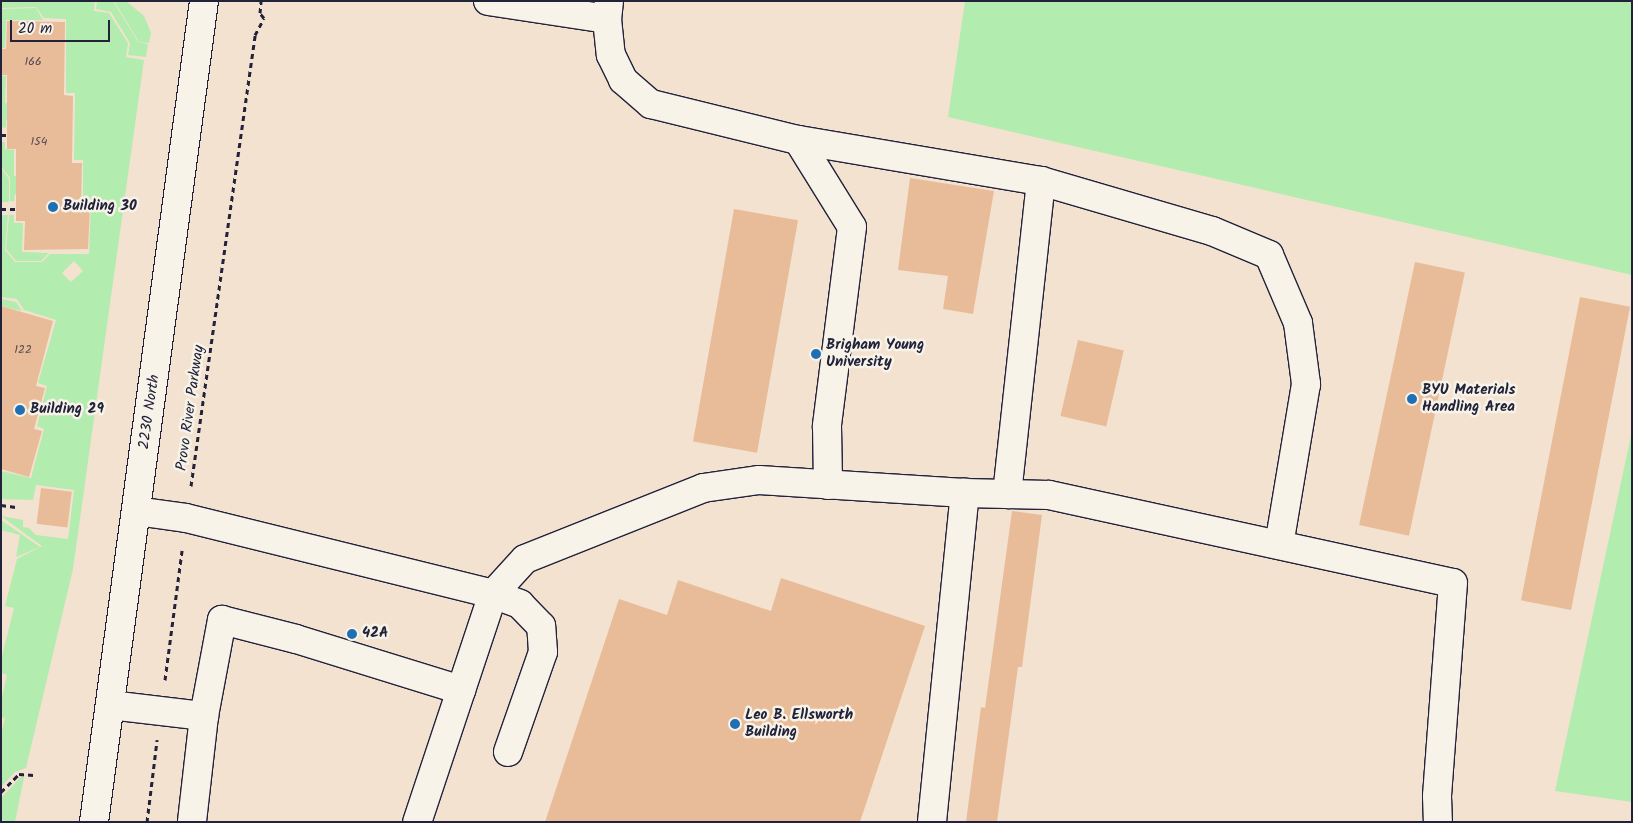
<!DOCTYPE html>
<style>
body{margin:0}
#map{position:relative;width:1633px;height:823px;overflow:hidden;background:#f3e2d0;font-family:Kalam,sans-serif}
div>[style]{position:absolute}
.green>*{inset:0;background:#b3ecaf}
.building>*{inset:0;background:#e9bc99;transform-origin:0 0}
.path>*{height:3px;margin-top:-1.5px;transform-origin:0;background:repeating-linear-gradient(90deg,#22223b 0 5px,transparent 0 9px)}
.roads{filter:drop-shadow(1px 0 #22223b) drop-shadow(-1px 0 #22223b) drop-shadow(0 1px #22223b) drop-shadow(0 -1px #22223b)}
.minor>*{height:28px;margin:-14px;padding:0 14px;transform-origin:14px;border-radius:14px;background:#f7f3e8}
.major>*{height:28px;margin:-14px;padding:0 14px;transform-origin:14px;border-radius:14px;background:#f7f3e8}
.dots>*{width:14px;height:14px;translate:-50% -50%;box-sizing:border-box;border:2px solid #f7f3e8;border-radius:50%}
span{translate:-50% -50%;white-space:nowrap;text-align:center;line-height:1.15;-webkit-text-stroke:5px #f7f3e8;paint-order:stroke}
.number-label{font-size:12px;color:#544852}
.number-label span{-webkit-text-stroke-width:0}
.poi-label{font-size:15px;color:#22223b;font-weight:700}
.left{translate:0 -50%;text-align:left}
.street-label{font-size:15px;color:#22223b}
.frame{position:absolute;inset:0;border:2px solid #22223b;pointer-events:none}
.scale{position:absolute;left:10px;top:20px;width:100px;height:22px;box-sizing:border-box;border:2px solid #22223b;border-top:0;padding-left:6px;font-size:15px;line-height:18px;white-space:nowrap;color:#22223b;-webkit-text-stroke:4px #f7f3e8;paint-order:stroke}
</style>
<div id="map">
<div class="green">
<div style="clip-path:polygon(evenodd,1px 1px,95px 1px,94px 11px,109px 13px,128px 43px,126px 57px,144px 60px,73px 569px,26px 768px,15px 772px,1px 787px,1px 735px,5px 718px,1px 717px,1px 702px,7px 675px,1px 673px,1px 660px,14px 608px,5px 606px,17px 559px,42px 546px,1px 516px,23px 520px,23px 527px,29px 528px,36px 535px,68px 539px,74px 490px,36px 485px,33px 500px,1px 499px,1px 471px,31px 478px,44px 429px,37px 426px,47px 386px,38px 383px,56px 320px,24px 310px,17px 299px,1px 297px,1px 215px,8px 215px,5px 250px,15px 262px,42px 262px,50px 254px,89px 254px,91px 203px,83px 203px,83px 160px,74px 160px,75px 93px,66px 93px,66px 19px,44px 18px,36px 7px,1px 8px,1px 1px,74px 261px,83px 271px,71px 282px,62px 273px,74px 261px)"></div>
<div style="clip-path:polygon(97px 1px,113px 1px,138px 42px,148px 44px,146px 57px,128px 55px,130px 43px,111px 12px,96px 9px)"></div>
<div style="clip-path:polygon(114px 1px,126px 1px,144px 16px,151px 33px,149px 43px,139px 42px)"></div>
<div style="clip-path:polygon(965px 1px,1632px 1px,1632px 275px,948px 117px)"></div>
<div style="clip-path:polygon(36px 8px,43px 20px,6px 20px,5px 48px,1px 48px,1px 9px)"></div>
<div style="clip-path:polygon(1px 76px,6px 76px,5px 103px,14px 104px,14px 119px,6px 120px,6px 128px,1px 127px)"></div>
<div style="clip-path:polygon(1px 142px,5px 142px,5px 149px,14px 150px,14px 176px,23px 177px,23px 194px,15px 194px,14px 201px,10px 201px,10px 178px,1px 166px)"></div>
<div style="clip-path:polygon(1px 168px,9px 179px,9px 202px,1px 202px)"></div>
<div style="clip-path:polygon(9px 215px,14px 215px,14px 223px,23px 223px,22px 252px,49px 253px,41px 261px,16px 261px,6px 249px)"></div>
<div style="clip-path:polygon(1px 299px,16px 302px,22px 311px,1px 306px)"></div>
<div style="clip-path:polygon(1632px 431px,1632px 802px,1555px 791px)"></div>
<div style="clip-path:polygon(1px 520px,40px 547px,16px 557px,20px 535px,1px 530px)"></div>
<div style="clip-path:polygon(22px 776px,24px 777px,15px 822px,1px 822px,1px 798px)"></div>
</div>
<div class="building">
<div style="clip-path:polygon(7px 21px,65px 22px,64px 95px,73px 96px,72px 163px,82px 163px,81px 206px,90px 206px,88px 249px,24px 250px,25px 221px,16px 221px,16px 149px,7px 149px,7px 75px,1px 75px,1px 49px,6px 49px)"></div>
<div style="clip-path:polygon(910px 178px,994px 191px,973px 314px,943px 309px,948px 276px,898px 270px)"></div>
<div style="left:734px;top:209px;width:65px;height:236px;rotate:10deg"></div>
<div style="left:1415px;top:262px;width:51px;height:269px;rotate:12deg"></div>
<div style="left:1580px;top:297px;width:51px;height:309px;rotate:11deg"></div>
<div style="clip-path:polygon(1px 306px,53px 321px,36px 386px,45px 388px,34px 429px,42px 431px,29px 477px,1px 469px)"></div>
<div style="left:1078px;top:340px;width:47px;height:78px;rotate:13deg"></div>
<div style="left:41px;top:488px;width:31px;height:36px;rotate:7deg"></div>
<div style="clip-path:polygon(1012px 511px,1042px 515px,1022px 667px,1018px 667px,997px 822px,966px 822px,981px 707px,985px 708px)"></div>
<div style="clip-path:polygon(781px 578px,925px 626px,860px 822px,545px 822px,619px 599px,667px 615px,678px 580px,771px 611px)"></div>
</div>
<div class="path">
<div style="left:1px;top:135px;width:6px"></div>
<div style="left:1px;top:209px;width:15px"></div>
<div style="left:191px;top:486px;width:456px;rotate:-81.9deg"></div>
<div style="left:255px;top:35px;width:19px;rotate:-62deg"></div>
<div style="left:264px;top:18px;width:6px;rotate:-129deg"></div>
<div style="left:260px;top:13px;width:12px;rotate:-85deg"></div>
<div style="left:1px;top:505px;width:15px;rotate:8deg"></div>
<div style="left:165px;top:680px;width:131px;rotate:-82.5deg"></div>
<div style="left:1px;top:792px;width:25px;rotate:-45deg"></div>
<div style="left:19px;top:774px;width:15px;rotate:4deg"></div>
<div style="left:147px;top:822px;width:83px;rotate:-83deg"></div>
</div>
<div class="roads">
<div class="minor">
<div style="left:488px;top:1px;width:120px;rotate:8.6deg"></div>
<div style="left:609px;top:1px;width:18px;rotate:96deg"></div>
<div style="left:607px;top:19px;width:36px;rotate:84deg"></div>
<div style="left:611px;top:55px;width:28px;rotate:64deg"></div>
<div style="left:623px;top:80px;width:37px;rotate:41deg"></div>
<div style="left:651px;top:104px;width:151px;rotate:13.8deg"></div>
<div style="left:798px;top:140px;width:102px;rotate:58.2deg"></div>
<div style="left:852px;top:227px;width:201px;rotate:97.2deg"></div>
<div style="left:827px;top:426px;width:59px;rotate:89deg"></div>
<div style="left:798px;top:140px;width:246px;rotate:9.6deg"></div>
<div style="left:1041px;top:181px;width:178px;rotate:16.3deg"></div>
<div style="left:1212px;top:231px;width:62px;rotate:22.8deg"></div>
<div style="left:1269px;top:255px;width:74px;rotate:66.9deg"></div>
<div style="left:1298px;top:323px;width:62px;rotate:82.5deg"></div>
<div style="left:1306px;top:384px;width:163px;rotate:99.5deg"></div>
<div style="left:1007px;top:494px;width:315px;rotate:-83.8deg"></div>
<div style="left:136px;top:511px;width:50px;rotate:8deg"></div>
<div style="left:186px;top:518px;width:316px;rotate:13.9deg"></div>
<div style="left:493px;top:594px;width:240px;rotate:108.4deg"></div>
<div style="left:110px;top:705px;width:95px;rotate:6.7deg"></div>
<div style="left:204px;top:716px;width:107px;rotate:96.5deg"></div>
<div style="left:204px;top:716px;width:98px;rotate:-79.4deg"></div>
<div style="left:222px;top:620px;width:76px;rotate:14.4deg"></div>
<div style="left:296px;top:639px;width:173px;rotate:17.2deg"></div>
<div style="left:508px;top:752px;width:106px;rotate:-70.7deg"></div>
<div style="left:543px;top:652px;width:26px;rotate:-94deg"></div>
<div style="left:541px;top:626px;width:30px;rotate:-134deg"></div>
<div style="left:520px;top:604px;width:29px;rotate:-160deg"></div>
<div style="left:493px;top:594px;width:47px;rotate:-47.6deg"></div>
<div style="left:525px;top:559px;width:192px;rotate:-21.7deg"></div>
<div style="left:703px;top:488px;width:57px;rotate:-8.1deg"></div>
<div style="left:759px;top:480px;width:206px;rotate:3.6deg"></div>
<div style="left:965px;top:493px;width:84px;rotate:1.4deg"></div>
<div style="left:1049px;top:495px;width:413px;rotate:12.3deg"></div>
<div style="left:1453px;top:583px;width:214px;rotate:94.3deg"></div>
<div style="left:1437px;top:796px;width:26px;rotate:88deg"></div>
<div style="left:932px;top:822px;width:331px;rotate:-84.3deg"></div>
</div>
<div class="major">
<div style="left:94px;top:822px;width:828px;rotate:-82.37deg"></div>
</div>
</div>
<div class="dots">
<div style="left:53px;top:207px;background:#1f6fb2"></div>
<div style="left:816px;top:354px;background:#1f6fb2"></div>
<div style="left:1412px;top:399px;background:#1f6fb2"></div>
<div style="left:20px;top:410px;background:#1f6fb2"></div>
<div style="left:352px;top:634px;background:#1f6fb2"></div>
<div style="left:735px;top:724px;background:#1f6fb2"></div>
</div>
<div class="number-label">
<span style="left:33px;top:62px">166</span>
<span style="left:39px;top:142px">154</span>
<span style="left:23px;top:350px">122</span>
</div>
<div class="poi-label">
<span class="left" style="left:63px;top:207px">Building 30</span>
<span class="left" style="left:826px;top:354px">Brigham Young<br>University</span>
<span class="left" style="left:1422px;top:399px">BYU Materials<br>Handling Area</span>
<span class="left" style="left:30px;top:410px">Building 29</span>
<span class="left" style="left:362px;top:634px">42A</span>
<span class="left" style="left:745px;top:724px">Leo B. Ellsworth<br>Building</span>
</div>
<div class="street-label">
<span style="left:191px;top:408px;rotate:-82deg">Provo River Parkway</span>
<span style="left:150px;top:412px;rotate:-82deg">2230 North</span>
</div>
<div class="frame"></div>
<div class="scale">20 m</div>
</div>
